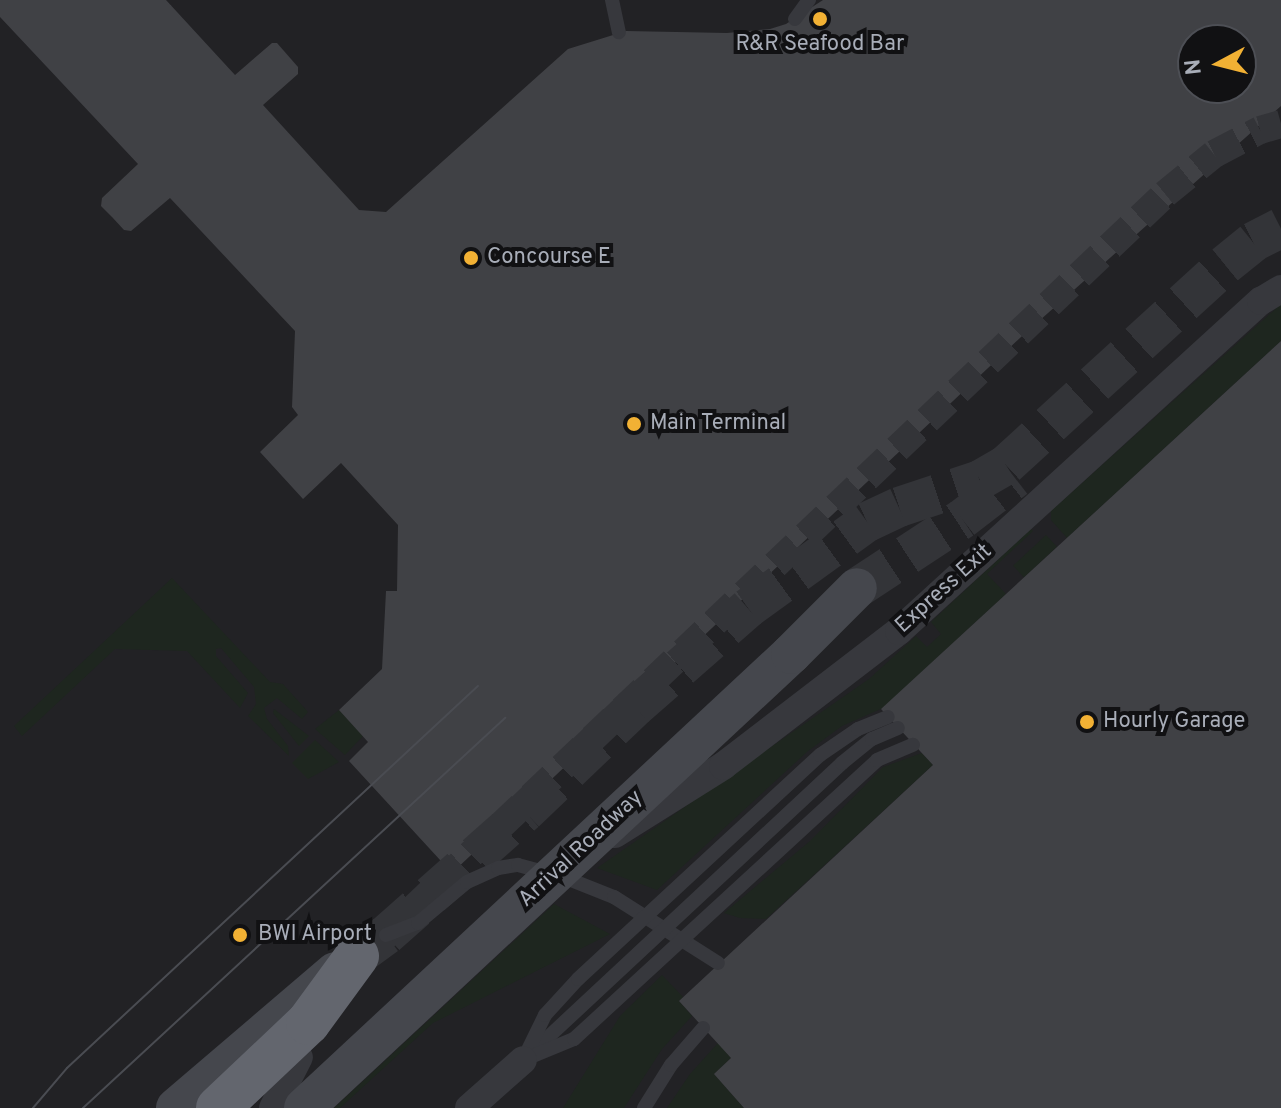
<!DOCTYPE html>
<style>
body{margin:0}
#map{position:relative;width:1281px;height:1108px;overflow:hidden;background:#161618;font-family:Overpass,sans-serif}
div>[style]{position:absolute}
.built>*{inset:0;background:#222225}
.green>*{inset:0;background:#1e261f;transform-origin:0 0}
.building>*{inset:0;background:#404145}
.minor-tunnel>*{height:28px;margin-top:-14px;transform-origin:0;background:repeating-linear-gradient(90deg,#333438 0 28px,transparent 0 42px)}
.secondary-tunnel>*{height:40px;margin-top:-20px;transform-origin:0;background:repeating-linear-gradient(90deg,#333438 0 40px,transparent 0 60px)}
.service>*{height:14px;margin:-7px;padding:0 7px;transform-origin:7px;border-radius:7px;background:#37383d}
.minor>*{height:28px;margin:-14px;padding:0 14px;transform-origin:14px;border-radius:14px;background:#37383d}
.secondary>*{height:40px;margin:-20px;padding:0 20px;transform-origin:20px;border-radius:20px;background:#45474d}
.motorway>*{height:44px;margin:-22px;padding:0 22px;transform-origin:22px;border-radius:22px;background:#63666e}
.tram>*{height:2px;margin:-1px;padding:0 1px;transform-origin:1px;border-radius:1px;background:#4a4c52}
.dots>*{width:22px;height:22px;translate:-50% -50%;box-sizing:border-box;border:4px solid #111113;border-radius:50%}
span{translate:-50% -50%;white-space:nowrap;text-align:center;line-height:1.15;-webkit-text-stroke:8px #111113;paint-order:stroke}
.poi-label{font-size:22px;color:#a8adb8}
.left{translate:0 -50%;text-align:left}
.street-label{font-size:22px;color:#a8adb8}
.north{position:absolute;left:1177px;top:24px;width:80px;height:80px;box-sizing:border-box;background:#111113;border:2px solid #4d4f55;border-radius:50%;rotate:263deg;font-size:22px;font-weight:700;line-height:32px;text-align:center;color:#a8adb8}
.north::after{content:'';display:block;margin:auto;width:28px;height:36px;background:#f2b134;clip-path:polygon(50% 0,100% 100%,50% 72%,0 100%)}
</style>
<div id="map">
<div class="built">
<div style="clip-path:polygon(evenodd,0 0,1281px 0,1281px 1108px,0 1108px,0 0,1193px 40px,1241px 40px,1241px 88px,1193px 88px,1193px 40px)"></div>
</div>
<div class="green">
<div style="clip-path:polygon(1281px 304px,1281px 341px,1067px 538px,1051px 520px,1051px 511px)"></div>
<div style="clip-path:polygon(1031px 529px,1033px 531px,987px 574px,1006px 594px,883px 708px,842px 726px,808px 751px,657px 890px,597px 868px,869px 679px,916px 636px,927px 647px,941px 634px,931px 622px)"></div>
<div style="left:1046px;top:535px;width:16px;height:45px;rotate:47deg"></div>
<div style="clip-path:polygon(172px 578px,270px 682px,283px 684px,308px 712px,302px 719px,277px 698px,264px 708px,267px 719px,288px 746px,289px 756px,248px 716px,256px 704px,254px 687px,221px 648px,216px 649px,216px 656px,248px 693px,240px 708px,187px 651px,115px 649px,22px 736px,14px 726px)"></div>
<div style="clip-path:polygon(274px 709px,309px 736px,299px 746px,273px 713px)"></div>
<div style="clip-path:polygon(339px 710px,363px 736px,345px 755px,315px 729px)"></div>
<div style="clip-path:polygon(315px 740px,339px 762px,308px 779px,292px 763px)"></div>
<div style="clip-path:polygon(922px 753px,933px 765px,766px 919px,740px 918px,724px 913px,810px 841px,883px 767px)"></div>
<div style="clip-path:polygon(554px 904px,610px 934px,433px 1023px,340px 1108px,334px 1108px)"></div>
<div style="clip-path:polygon(662px 975px,683px 997px,679px 1001px,692px 1016px,662px 1049px,624px 1108px,563px 1108px,620px 1016px)"></div>
<div style="clip-path:polygon(718px 1043px,731px 1058px,714px 1074px,744px 1108px,667px 1108px,690px 1074px)"></div>
</div>
<div class="building">
<div style="clip-path:polygon(evenodd,0 0,166px 0,235px 75px,272px 43px,277px 43px,298px 67px,298px 74px,263px 105px,359px 210px,386px 212px,568px 49px,626px 31px,727px 33px,770px 29px,786px 24px,823px 0,1281px 0,1281px 106px,1021px 337px,452px 873px,349px 761px,368px 742px,339px 710px,382px 669px,386px 591px,397px 591px,398px 525px,341px 463px,303px 499px,260px 452px,298px 415px,292px 407px,295px 331px,170px 198px,131px 231px,124px 230px,112px 217px,101px 206px,102px 198px,138px 164px,0 17px,0 0,1193px 40px,1241px 40px,1241px 88px,1193px 88px,1193px 40px)"></div>
<div style="clip-path:polygon(1281px 341px,1281px 1108px,744px 1108px,714px 1074px,731px 1058px,679px 1001px,933px 765px,881px 709px)"></div>
</div>
<div class="minor-tunnel">
<div style="left:349px;top:970px;width:1126px;rotate:-43.56deg"></div>
<div style="left:1165px;top:194px;width:63px;rotate:-39.2deg"></div>
<div style="left:1214px;top:154px;width:52px;rotate:-27.6deg"></div>
<div style="left:1260px;top:130px;width:22px;rotate:-16deg"></div>
</div>
<div class="secondary-tunnel">
<div style="left:857px;top:588px;width:126px;rotate:-33.3deg"></div>
<div style="left:962px;top:519px;width:67px;rotate:-37.7deg"></div>
<div style="left:357px;top:956px;width:36px;rotate:-36deg"></div>
<div style="left:386px;top:935px;width:186px;rotate:-41.5deg"></div>
<div style="left:525px;top:812px;width:152px;rotate:-43.7deg"></div>
<div style="left:635px;top:707px;width:150px;rotate:-41.2deg"></div>
<div style="left:748px;top:608px;width:147px;rotate:-35.9deg"></div>
<div style="left:867px;top:522px;width:35px;rotate:-25deg"></div>
<div style="left:899px;top:507px;width:85px;rotate:-18.4deg"></div>
<div style="left:980px;top:480px;width:30px;rotate:-30deg"></div>
<div style="left:1006px;top:465px;width:297px;rotate:-42.4deg"></div>
<div style="left:1225px;top:265px;width:36px;rotate:-39deg"></div>
<div style="left:1253px;top:242px;width:31px;rotate:-27deg"></div>
</div>
<div class="service">
<div style="left:612px;top:0;width:33px;rotate:78deg"></div>
<div style="left:795px;top:19px;width:24px;rotate:-54deg"></div>
<div style="left:386px;top:935px;width:34px;rotate:-21deg"></div>
<div style="left:418px;top:923px;width:64px;rotate:-39.9deg"></div>
<div style="left:467px;top:882px;width:34px;rotate:-24deg"></div>
<div style="left:498px;top:868px;width:20px;rotate:-9deg"></div>
<div style="left:518px;top:865px;width:50px;rotate:15.2deg"></div>
<div style="left:566px;top:878px;width:52px;rotate:21.6deg"></div>
<div style="left:614px;top:897px;width:123px;rotate:32.4deg"></div>
<div style="left:529px;top:1055px;width:428px;rotate:-43deg"></div>
<div style="left:842px;top:763px;width:38px;rotate:-39deg"></div>
<div style="left:872px;top:739px;width:28px;rotate:-23deg"></div>
<div style="left:523px;top:1060px;width:50px;rotate:-63.9deg"></div>
<div style="left:545px;top:1015px;width:49px;rotate:-47.5deg"></div>
<div style="left:578px;top:979px;width:330px;rotate:-42.8deg"></div>
<div style="left:820px;top:755px;width:46px;rotate:-34.4deg"></div>
<div style="left:858px;top:729px;width:32px;rotate:-22deg"></div>
<div style="left:523px;top:1060px;width:55px;rotate:-22.4deg"></div>
<div style="left:574px;top:1039px;width:412px;rotate:-42.6deg"></div>
<div style="left:877px;top:760px;width:39px;rotate:-23deg"></div>
<div style="left:644px;top:1108px;width:51px;rotate:-57.9deg"></div>
<div style="left:671px;top:1065px;width:49px;rotate:-49.1deg"></div>
</div>
<div class="minor">
<div style="left:615px;top:834px;width:128px;rotate:-32.2deg"></div>
<div style="left:723px;top:766px;width:222px;rotate:-37.5deg"></div>
<div style="left:899px;top:631px;width:490px;rotate:-42.4deg"></div>
<div style="left:1261px;top:301px;width:23px;rotate:-31deg"></div>
<div style="left:273px;top:1108px;width:57px;rotate:-63deg"></div>
<div style="left:469px;top:1108px;width:72px;rotate:-41.6deg"></div>
</div>
<div class="secondary">
<div style="left:176px;top:1108px;width:209px;rotate:-40.5deg"></div>
<div style="left:304px;top:1108px;width:666px;rotate:-42.99deg"></div>
<div style="left:791px;top:654px;width:93px;rotate:-45deg"></div>
</div>
<div class="motorway">
<div style="left:218px;top:1108px;width:124px;rotate:-43.4deg"></div>
<div style="left:308px;top:1023px;width:83px;rotate:-53.8deg"></div>
</div>
<div class="tram">
<div style="left:33px;top:1108px;width:52px;rotate:-49.6deg"></div>
<div style="left:67px;top:1068px;width:561px;rotate:-42.91deg"></div>
<div style="left:83px;top:1108px;width:575px;rotate:-42.74deg"></div>
</div>
<div class="dots">
<div style="left:820px;top:19px;background:#f2b134"></div>
<div style="left:471px;top:258px;background:#f2b134"></div>
<div style="left:634px;top:424px;background:#f2b134"></div>
<div style="left:1087px;top:722px;background:#f2b134"></div>
<div style="left:240px;top:935px;background:#f2b134"></div>
</div>
<div class="poi-label">
<span style="left:820px;top:45px">R&amp;R Seafood Bar</span>
<span class="left" style="left:487px;top:258px">Concourse E</span>
<span class="left" style="left:650px;top:424px">Main Terminal</span>
<span class="left" style="left:1103px;top:722px">Hourly Garage</span>
<span class="left" style="left:258px;top:935px">BWI Airport</span>
</div>
<div class="street-label">
<span style="left:944px;top:589px;rotate:-42deg">Express Exit</span>
<span style="left:581px;top:849px;rotate:-43deg">Arrival Roadway</span>
</div>
<div class="north">N</div>
</div>
